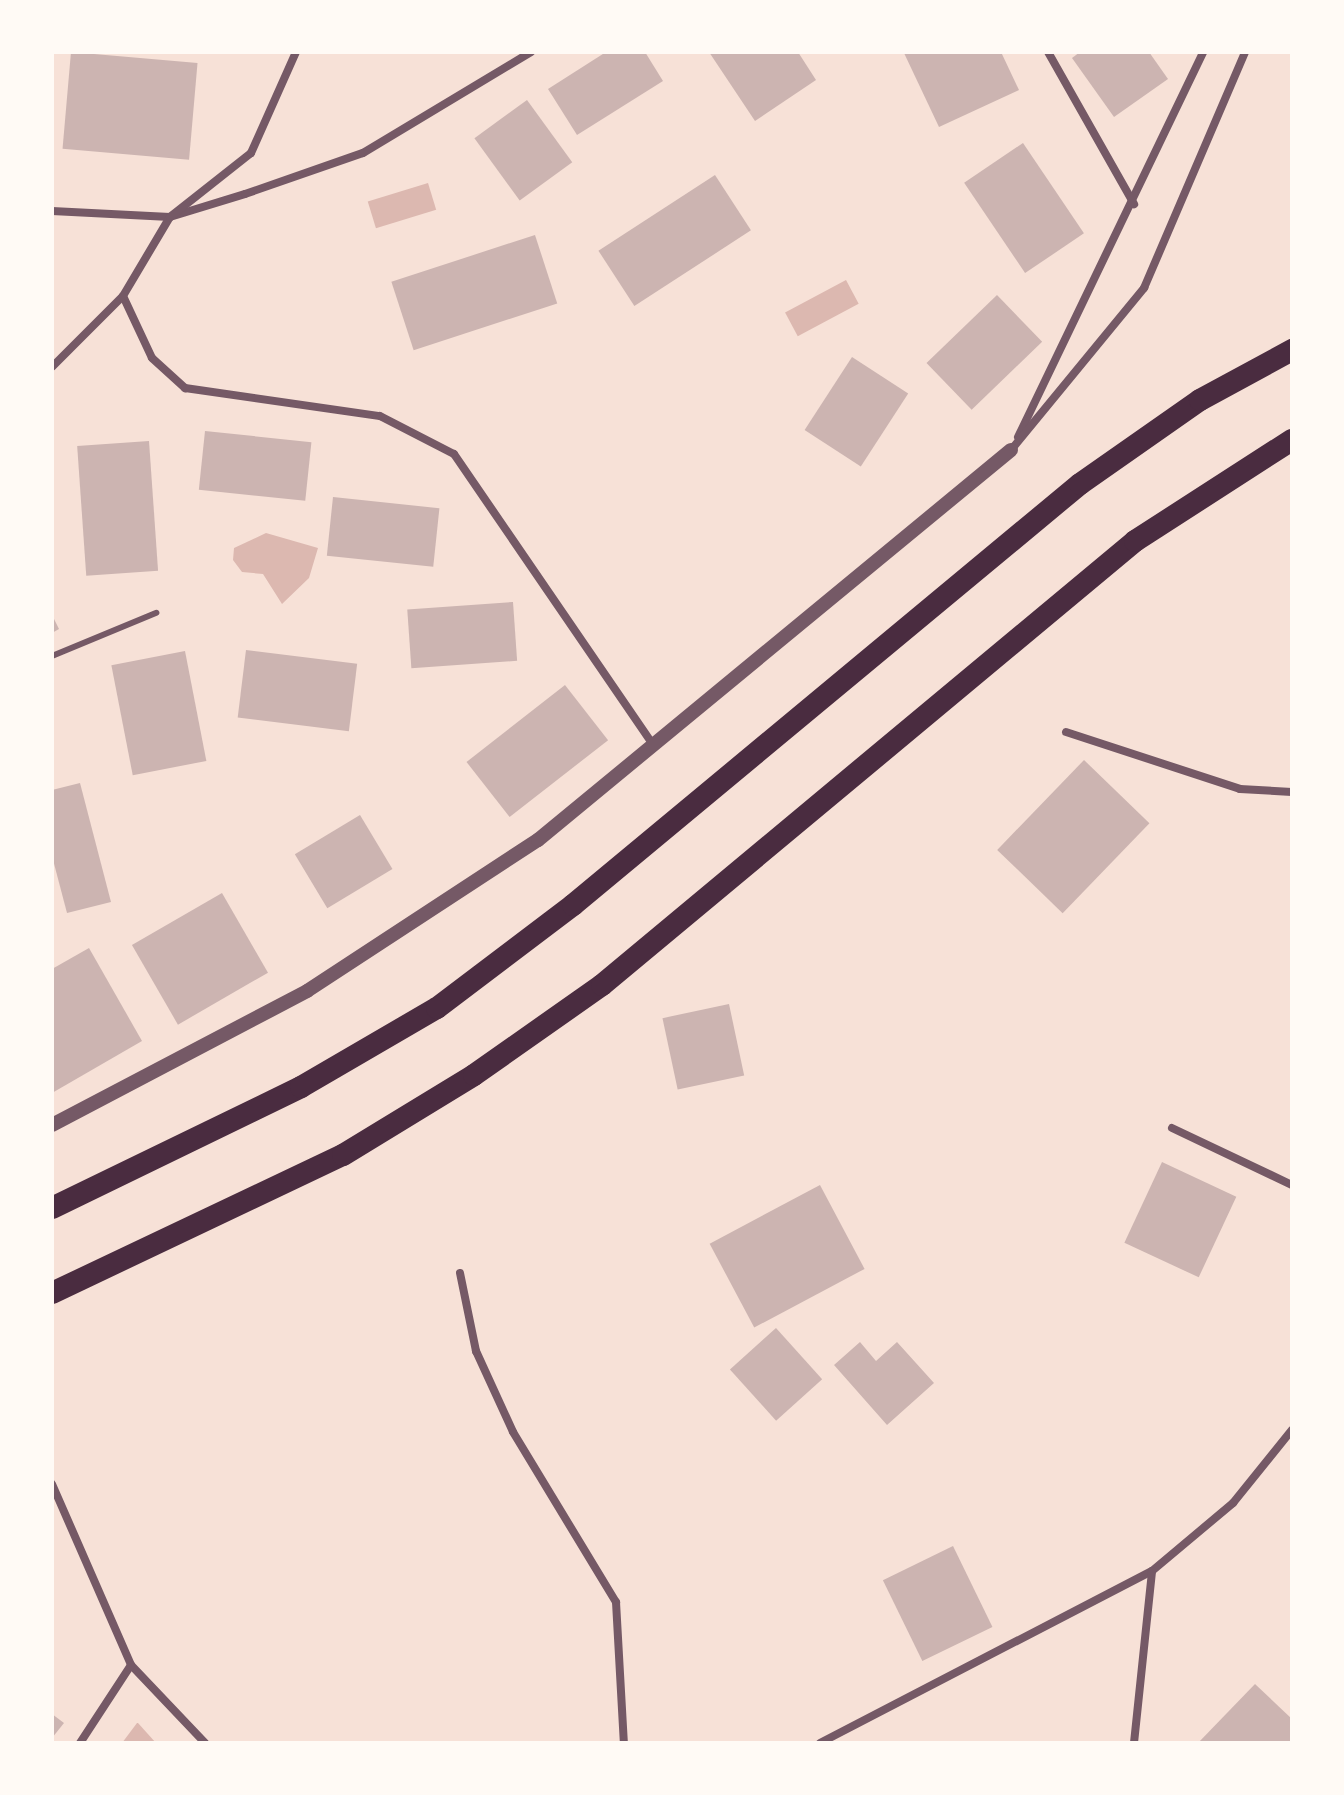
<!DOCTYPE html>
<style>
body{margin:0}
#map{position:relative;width:1344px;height:1795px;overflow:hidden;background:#f7e1d7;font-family:"Sofia Sans Condensed",sans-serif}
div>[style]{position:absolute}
.water>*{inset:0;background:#dcb8b0;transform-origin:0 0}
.building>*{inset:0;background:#ccb4b1;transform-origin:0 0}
.service>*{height:6px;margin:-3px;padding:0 3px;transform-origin:3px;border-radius:3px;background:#755966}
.minor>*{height:8px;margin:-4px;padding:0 4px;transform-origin:4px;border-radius:4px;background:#755966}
.tertiary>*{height:14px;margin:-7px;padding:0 7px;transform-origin:7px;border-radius:7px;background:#755966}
.trunk>*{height:22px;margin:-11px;padding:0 11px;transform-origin:11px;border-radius:11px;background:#4a2c40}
span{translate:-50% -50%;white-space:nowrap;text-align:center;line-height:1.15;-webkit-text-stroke:8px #fffaf5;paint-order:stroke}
.frame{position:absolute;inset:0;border:54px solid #fffaf5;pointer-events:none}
</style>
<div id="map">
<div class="water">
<div style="left:428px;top:183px;width:28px;height:63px;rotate:73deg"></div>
<div style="left:846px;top:280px;width:27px;height:69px;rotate:62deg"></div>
<div style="clip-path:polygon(266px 533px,318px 548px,309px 578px,282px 604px,263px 574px,242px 572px,233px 560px,234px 548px)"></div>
<div style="clip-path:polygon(137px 1723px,138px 1723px,156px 1743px,122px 1743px)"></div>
</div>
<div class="building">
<div style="left:71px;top:52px;width:127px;height:97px;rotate:5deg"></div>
<div style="clip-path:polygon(606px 52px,645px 52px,663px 81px,577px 135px,548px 89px)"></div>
<div style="clip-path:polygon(709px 52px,798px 52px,816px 80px,755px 121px)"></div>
<div style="clip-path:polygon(1001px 52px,1019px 90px,939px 127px,904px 53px)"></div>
<div style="clip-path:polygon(1080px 52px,1149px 52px,1168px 79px,1114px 117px,1072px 58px)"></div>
<div style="left:527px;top:100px;width:77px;height:65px;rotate:54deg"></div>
<div style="left:1023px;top:143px;width:109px;height:71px;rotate:56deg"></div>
<div style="left:715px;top:175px;width:66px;height:139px;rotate:57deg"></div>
<div style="left:535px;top:235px;width:72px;height:151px;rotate:72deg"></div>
<div style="left:997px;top:295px;width:65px;height:98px;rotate:46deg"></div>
<div style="left:852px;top:357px;width:67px;height:87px;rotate:33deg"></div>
<div style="left:205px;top:431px;width:107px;height:59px;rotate:6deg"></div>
<div style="left:149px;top:441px;width:130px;height:72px;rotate:86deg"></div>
<div style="left:333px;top:497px;width:107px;height:59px;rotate:6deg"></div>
<div style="left:513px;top:602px;width:59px;height:106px;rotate:86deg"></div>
<div style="clip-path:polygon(52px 615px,59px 629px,52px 633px)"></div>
<div style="left:246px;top:650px;width:112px;height:68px;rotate:7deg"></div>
<div style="left:185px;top:651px;width:112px;height:75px;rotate:79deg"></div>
<div style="left:565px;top:685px;width:70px;height:125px;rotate:52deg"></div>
<div style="left:1084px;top:760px;width:91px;height:125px;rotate:44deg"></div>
<div style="clip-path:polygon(80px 783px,111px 902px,67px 913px,52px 856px,52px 790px)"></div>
<div style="left:360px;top:815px;width:63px;height:76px;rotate:59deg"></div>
<div style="left:222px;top:893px;width:92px;height:104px;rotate:60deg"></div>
<div style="clip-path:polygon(89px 948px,142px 1041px,52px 1093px,52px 969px)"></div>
<div style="left:729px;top:1004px;width:73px;height:68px;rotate:78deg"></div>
<div style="left:1162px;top:1162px;width:82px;height:89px;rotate:25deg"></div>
<div style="left:820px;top:1185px;width:95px;height:125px;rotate:62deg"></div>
<div style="left:776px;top:1328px;width:69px;height:62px;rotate:48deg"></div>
<div style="clip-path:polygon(860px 1342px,876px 1361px,897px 1342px,934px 1383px,887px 1425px,834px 1365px)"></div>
<div style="left:953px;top:1546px;width:90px;height:78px;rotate:64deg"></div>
<div style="clip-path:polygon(1255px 1684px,1292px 1719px,1292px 1743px,1198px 1743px)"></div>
<div style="clip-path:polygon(52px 1714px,64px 1723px,52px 1738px)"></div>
</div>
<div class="service">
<div style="left:52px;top:656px;width:113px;rotate:-22.5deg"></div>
</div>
<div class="minor">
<div style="left:1048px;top:52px;width:175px;rotate:60.5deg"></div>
<div style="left:52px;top:211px;width:118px;rotate:2.9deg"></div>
<div style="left:170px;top:217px;width:78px;rotate:-17deg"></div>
<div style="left:245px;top:194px;width:125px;rotate:-19.2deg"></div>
<div style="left:363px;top:153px;width:196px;rotate:-31deg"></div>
<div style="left:123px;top:296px;width:68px;rotate:64.9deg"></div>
<div style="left:152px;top:358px;width:45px;rotate:42.3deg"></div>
<div style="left:185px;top:388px;width:197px;rotate:8.2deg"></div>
<div style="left:380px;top:416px;width:83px;rotate:27.2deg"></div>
<div style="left:454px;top:454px;width:353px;rotate:55.6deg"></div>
<div style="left:52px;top:367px;width:100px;rotate:-45deg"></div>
<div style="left:123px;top:296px;width:92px;rotate:-59.3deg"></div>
<div style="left:170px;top:217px;width:103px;rotate:-38.3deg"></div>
<div style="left:251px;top:153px;width:111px;rotate:-66deg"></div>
<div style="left:1018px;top:437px;width:427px;rotate:-64.3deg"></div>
<div style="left:1011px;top:450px;width:210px;rotate:-50.6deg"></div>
<div style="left:1144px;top:288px;width:257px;rotate:-66.8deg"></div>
<div style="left:1066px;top:732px;width:183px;rotate:18.1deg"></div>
<div style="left:1240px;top:789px;width:52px;rotate:3.3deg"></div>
<div style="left:1172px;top:1128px;width:133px;rotate:25.4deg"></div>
<div style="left:460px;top:1273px;width:80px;rotate:78.4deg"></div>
<div style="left:476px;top:1351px;width:89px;rotate:65.4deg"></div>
<div style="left:513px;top:1432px;width:199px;rotate:58.8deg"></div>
<div style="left:616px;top:1602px;width:141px;rotate:86.8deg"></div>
<div style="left:52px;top:1484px;width:197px;rotate:66.4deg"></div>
<div style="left:131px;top:1665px;width:108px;rotate:46.5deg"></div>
<div style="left:80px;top:1743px;width:93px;rotate:-56.8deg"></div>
<div style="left:820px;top:1743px;width:374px;rotate:-27.4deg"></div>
<div style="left:1152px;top:1571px;width:106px;rotate:-40deg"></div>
<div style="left:1233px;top:1503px;width:94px;rotate:-51.1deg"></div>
<div style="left:1134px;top:1743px;width:173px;rotate:-84deg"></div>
</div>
<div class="tertiary">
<div style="left:52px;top:1125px;width:288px;rotate:-27.7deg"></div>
<div style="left:307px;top:991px;width:276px;rotate:-33.2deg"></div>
<div style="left:538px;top:840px;width:613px;rotate:-39.51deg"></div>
</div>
<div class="trunk">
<div style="left:52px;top:1208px;width:277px;rotate:-25.9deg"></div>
<div style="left:301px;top:1087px;width:157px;rotate:-30.2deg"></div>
<div style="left:437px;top:1008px;width:171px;rotate:-37.1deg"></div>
<div style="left:573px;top:905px;width:659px;rotate:-39.71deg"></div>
<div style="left:1080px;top:484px;width:146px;rotate:-35deg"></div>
<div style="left:1200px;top:400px;width:105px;rotate:-28.5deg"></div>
<div style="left:52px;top:1293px;width:322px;rotate:-25.4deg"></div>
<div style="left:343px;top:1155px;width:153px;rotate:-31.4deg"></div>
<div style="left:474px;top:1075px;width:156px;rotate:-35.1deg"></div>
<div style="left:602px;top:985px;width:694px;rotate:-39.79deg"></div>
<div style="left:1135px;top:541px;width:187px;rotate:-32.8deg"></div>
</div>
<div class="frame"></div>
</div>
